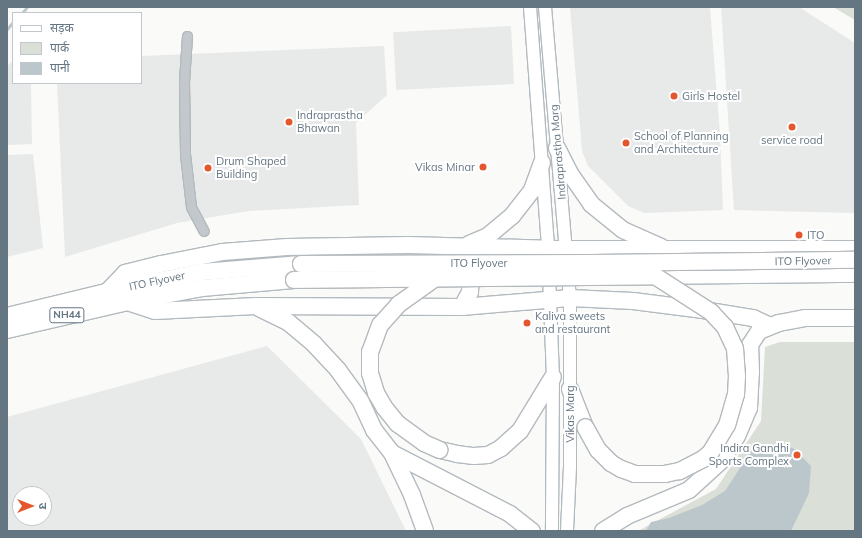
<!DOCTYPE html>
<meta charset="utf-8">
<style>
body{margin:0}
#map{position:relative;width:862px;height:538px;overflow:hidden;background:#fafaf8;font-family:Mulish,"Noto Sans Devanagari",sans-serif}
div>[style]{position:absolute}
.built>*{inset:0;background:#e8e9e9;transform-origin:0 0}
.green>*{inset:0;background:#dadfd7}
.water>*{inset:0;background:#bbc7cb}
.stream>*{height:2.5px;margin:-1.25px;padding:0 1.25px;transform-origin:1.25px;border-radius:1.25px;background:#bbc7cb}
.roads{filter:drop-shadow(1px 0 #b3babf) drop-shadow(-1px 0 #b3babf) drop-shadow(0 1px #b3babf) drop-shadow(0 -1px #b3babf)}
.street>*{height:9px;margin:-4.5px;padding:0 4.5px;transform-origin:4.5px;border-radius:4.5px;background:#c3c8cc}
.secondary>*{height:12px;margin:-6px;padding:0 6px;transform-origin:6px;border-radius:6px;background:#fff}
.highway>*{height:16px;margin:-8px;padding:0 8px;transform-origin:8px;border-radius:8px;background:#fff}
.bridges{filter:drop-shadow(1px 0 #b4b9bd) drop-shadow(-1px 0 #b4b9bd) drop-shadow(0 1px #b4b9bd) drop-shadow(0 -1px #b4b9bd)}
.highway-bridge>*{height:16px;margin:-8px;padding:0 8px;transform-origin:8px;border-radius:8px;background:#fff}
.dots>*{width:11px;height:11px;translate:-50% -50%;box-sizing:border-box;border:2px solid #fff;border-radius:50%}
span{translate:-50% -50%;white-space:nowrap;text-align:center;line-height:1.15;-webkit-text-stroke:4px #fff;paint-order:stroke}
.shield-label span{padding:1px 3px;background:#fff;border:1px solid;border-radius:3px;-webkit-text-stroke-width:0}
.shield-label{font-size:10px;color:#657683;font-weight:700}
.poi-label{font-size:11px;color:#657683}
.left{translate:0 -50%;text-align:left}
.right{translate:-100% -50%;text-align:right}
.street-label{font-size:11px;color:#657683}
.frame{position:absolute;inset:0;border:8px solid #657683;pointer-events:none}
.legend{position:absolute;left:12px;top:12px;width:130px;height:72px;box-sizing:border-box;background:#fff;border:1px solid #c1c8cd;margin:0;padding:5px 7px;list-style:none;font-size:12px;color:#657683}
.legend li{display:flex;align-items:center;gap:8px;height:20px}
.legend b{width:20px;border:1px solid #c1c8cd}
.north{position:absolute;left:12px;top:486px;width:40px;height:40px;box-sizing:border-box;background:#fff;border:1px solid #c1c8cd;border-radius:50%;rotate:90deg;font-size:11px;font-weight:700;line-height:16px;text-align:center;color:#657683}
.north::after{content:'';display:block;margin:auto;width:14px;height:18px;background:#e4572e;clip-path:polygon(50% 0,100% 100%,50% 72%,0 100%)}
</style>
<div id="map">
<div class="built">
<div style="clip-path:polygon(570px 7px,710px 7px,720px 134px,723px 210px,644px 213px,628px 206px,588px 166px,582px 151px)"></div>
<div style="clip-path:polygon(721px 7px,799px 7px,855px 43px,855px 213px,734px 210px)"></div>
<div style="left:511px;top:26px;width:58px;height:118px;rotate:87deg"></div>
<div style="clip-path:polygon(384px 46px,387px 95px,356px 123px,359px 205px,249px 211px,177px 223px,65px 257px,57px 83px,141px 83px,141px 56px)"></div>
<div style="clip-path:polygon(13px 61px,13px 83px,31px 83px,32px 144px,7px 145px,7px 66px)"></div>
<div style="clip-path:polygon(33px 154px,43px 248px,7px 257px,7px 155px)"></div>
<div style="clip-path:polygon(evenodd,267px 346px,361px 439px,406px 531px,7px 531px,7px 417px,267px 346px,20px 494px,44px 494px,44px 518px,20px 518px,20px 494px)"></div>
</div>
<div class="green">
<div style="clip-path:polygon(833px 7px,855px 7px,855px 20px)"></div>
<div style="clip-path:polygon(780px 342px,855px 342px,855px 531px,638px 531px,716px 489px,761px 421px,765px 347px)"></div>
</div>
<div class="water">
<div style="clip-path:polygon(770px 446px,793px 448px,811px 466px,809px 493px,791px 531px,646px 531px,651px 522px,669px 518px,702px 505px,725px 491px,751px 451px)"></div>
</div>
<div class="stream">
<div style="left:22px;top:13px;width:8px;rotate:-50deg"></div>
<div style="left:7px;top:29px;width:9px;rotate:-49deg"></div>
</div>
<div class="roads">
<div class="street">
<div style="left:187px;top:36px;width:45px;rotate:93.8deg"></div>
<div style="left:184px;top:81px;width:73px;rotate:89.2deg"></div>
<div style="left:185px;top:154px;width:53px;rotate:83.5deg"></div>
<div style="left:191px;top:207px;width:27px;rotate:62deg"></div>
</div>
<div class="secondary">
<div style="left:530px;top:7px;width:242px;rotate:85.7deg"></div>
<div style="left:548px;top:248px;width:129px;rotate:87.8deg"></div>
<div style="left:553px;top:377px;width:154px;rotate:90.4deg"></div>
<div style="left:545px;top:7px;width:292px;rotate:85.1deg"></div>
<div style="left:570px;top:298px;width:169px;rotate:90deg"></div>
<div style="left:570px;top:467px;width:64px;rotate:92.7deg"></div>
</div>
<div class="highway">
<div style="left:557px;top:148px;width:30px;rotate:63deg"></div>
<div style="left:571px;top:175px;width:35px;rotate:55deg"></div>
<div style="left:591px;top:204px;width:41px;rotate:39.1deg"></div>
<div style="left:623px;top:230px;width:42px;rotate:24.1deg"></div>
<div style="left:469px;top:244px;width:21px;rotate:-23deg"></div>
<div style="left:488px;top:236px;width:31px;rotate:-40deg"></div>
<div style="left:512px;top:216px;width:33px;rotate:-52deg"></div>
<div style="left:532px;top:190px;width:29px;rotate:-70deg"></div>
<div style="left:655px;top:276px;width:200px;rotate:-0.6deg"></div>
<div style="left:106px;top:293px;width:28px;rotate:-46deg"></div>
<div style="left:125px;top:273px;width:37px;rotate:-14deg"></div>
<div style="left:161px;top:264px;width:62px;rotate:-11.1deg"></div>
<div style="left:222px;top:252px;width:65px;rotate:-4.4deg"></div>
<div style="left:287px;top:247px;width:121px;rotate:-0.9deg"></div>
<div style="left:408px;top:245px;width:158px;rotate:1.5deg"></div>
<div style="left:566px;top:249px;width:289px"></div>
<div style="left:127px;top:302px;width:29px;rotate:18deg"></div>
<div style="left:155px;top:311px;width:101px;rotate:-2.8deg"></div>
<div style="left:256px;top:306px;width:206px;rotate:0.3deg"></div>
<div style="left:462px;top:307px;width:108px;rotate:-4.8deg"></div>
<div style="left:570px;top:298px;width:63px;rotate:2.7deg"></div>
<div style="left:633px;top:301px;width:71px;rotate:7.3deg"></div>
<div style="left:703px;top:310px;width:51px;rotate:9.1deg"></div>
<div style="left:753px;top:318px;width:19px;rotate:25deg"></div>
<div style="left:462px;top:307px;width:17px;rotate:-62deg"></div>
<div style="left:470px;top:292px;width:20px;rotate:-87deg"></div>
<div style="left:471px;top:272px;width:7px;rotate:-106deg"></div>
<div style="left:259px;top:308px;width:32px;rotate:26deg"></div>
<div style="left:288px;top:322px;width:34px;rotate:40deg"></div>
<div style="left:314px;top:344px;width:35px;rotate:47deg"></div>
<div style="left:338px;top:370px;width:39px;rotate:54deg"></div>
<div style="left:361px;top:402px;width:31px;rotate:65deg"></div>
<div style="left:374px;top:430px;width:29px;rotate:52deg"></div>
<div style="left:392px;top:453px;width:133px;rotate:27.3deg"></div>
<div style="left:510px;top:514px;width:28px;rotate:38deg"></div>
<div style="left:7px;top:316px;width:123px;rotate:-13.6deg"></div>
<div style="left:127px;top:287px;width:76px;rotate:-11.3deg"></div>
<div style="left:202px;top:272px;width:99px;rotate:-4.6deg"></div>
<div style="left:7px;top:330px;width:123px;rotate:-13.1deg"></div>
<div style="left:127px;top:302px;width:76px;rotate:-10.6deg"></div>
<div style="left:202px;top:288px;width:92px;rotate:-5deg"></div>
<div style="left:570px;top:389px;width:41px;rotate:68.5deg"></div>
<div style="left:440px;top:450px;width:17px;rotate:13deg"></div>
<div style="left:457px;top:454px;width:17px;rotate:7deg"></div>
<div style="left:474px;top:456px;width:14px;rotate:-4deg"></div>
<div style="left:488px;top:455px;width:15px;rotate:-28deg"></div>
<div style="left:501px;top:448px;width:25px;rotate:-42deg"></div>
<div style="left:520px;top:431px;width:63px;rotate:-58.6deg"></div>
<div style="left:392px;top:453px;width:47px;rotate:64.5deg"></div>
<div style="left:412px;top:495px;width:38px;rotate:70deg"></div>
<div style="left:603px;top:531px;width:28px;rotate:-32deg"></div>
<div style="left:627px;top:516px;width:67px;rotate:-22.8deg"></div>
<div style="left:689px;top:490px;width:46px;rotate:-42.4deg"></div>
<div style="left:723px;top:459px;width:27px;rotate:-59deg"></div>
<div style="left:737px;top:436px;width:30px;rotate:-67deg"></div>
<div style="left:749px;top:408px;width:36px;rotate:-87deg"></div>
<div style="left:751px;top:372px;width:27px;rotate:-92deg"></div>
<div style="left:750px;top:345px;width:17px;rotate:-57deg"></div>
<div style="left:759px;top:331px;width:22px;rotate:-22deg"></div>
<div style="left:779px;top:323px;width:26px;rotate:-11deg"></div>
<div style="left:805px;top:318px;width:50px"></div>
</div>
</div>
<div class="bridges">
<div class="highway-bridge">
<div style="left:301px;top:264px;width:292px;rotate:-0.2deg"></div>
<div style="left:593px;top:263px;width:262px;rotate:-0.7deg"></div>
<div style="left:434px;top:279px;width:43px;rotate:144.5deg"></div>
<div style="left:399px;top:304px;width:28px;rotate:132deg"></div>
<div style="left:380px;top:325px;width:29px;rotate:110deg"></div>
<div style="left:370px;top:352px;width:21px;rotate:90deg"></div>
<div style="left:370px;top:373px;width:21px;rotate:73deg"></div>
<div style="left:376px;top:393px;width:16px;rotate:60deg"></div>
<div style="left:384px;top:407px;width:22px;rotate:51deg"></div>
<div style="left:398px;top:424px;width:32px;rotate:36deg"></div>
<div style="left:424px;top:443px;width:17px;rotate:24deg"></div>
<div style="left:294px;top:280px;width:361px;rotate:-0.6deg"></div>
<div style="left:655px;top:276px;width:67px;rotate:32.7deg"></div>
<div style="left:711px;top:312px;width:21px;rotate:47deg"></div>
<div style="left:725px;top:327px;width:23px;rotate:65deg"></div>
<div style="left:735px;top:348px;width:28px;rotate:86deg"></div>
<div style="left:737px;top:376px;width:18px;rotate:93deg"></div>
<div style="left:736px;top:394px;width:32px;rotate:106deg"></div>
<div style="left:727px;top:425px;width:31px;rotate:121deg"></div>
<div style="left:711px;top:452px;width:11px;rotate:139deg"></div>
<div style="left:703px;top:459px;width:27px;rotate:153deg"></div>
<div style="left:679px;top:471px;width:14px;rotate:168deg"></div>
<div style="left:665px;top:474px;width:30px;rotate:180deg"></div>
<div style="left:635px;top:474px;width:15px;rotate:-160deg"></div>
<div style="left:621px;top:469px;width:12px;rotate:-149deg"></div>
<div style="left:611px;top:463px;width:18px;rotate:-135deg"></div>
<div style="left:598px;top:450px;width:26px;rotate:-119deg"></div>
</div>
</div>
<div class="dots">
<div style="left:674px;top:96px;background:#e4572e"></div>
<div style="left:289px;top:122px;background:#e4572e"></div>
<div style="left:792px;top:127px;background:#e4572e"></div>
<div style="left:626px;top:143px;background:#e4572e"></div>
<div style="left:483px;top:167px;background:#e4572e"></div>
<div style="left:208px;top:168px;background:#e4572e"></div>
<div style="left:799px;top:235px;background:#e4572e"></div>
<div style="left:527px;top:323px;background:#e4572e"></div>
<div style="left:797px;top:455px;background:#e4572e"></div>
</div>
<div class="shield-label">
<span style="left:67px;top:315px">NH44</span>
</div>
<div class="poi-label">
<span class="left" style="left:682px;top:96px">Girls Hostel</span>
<span class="left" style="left:297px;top:122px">Indraprastha<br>Bhawan</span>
<span class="left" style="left:634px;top:143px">School of Planning<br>and Architecture</span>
<span style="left:792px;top:140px">service road</span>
<span class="left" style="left:216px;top:168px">Drum Shaped<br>Building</span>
<span class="right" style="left:475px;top:167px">Vikas Minar</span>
<span class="left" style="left:807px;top:235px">ITO</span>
<span class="left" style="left:535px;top:323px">Kaliva sweets<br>and restaurant</span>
<span class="right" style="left:789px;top:455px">Indira Gandhi<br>Sports Complex</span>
</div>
<div class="street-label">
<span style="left:558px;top:152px;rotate:-95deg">Indraprastha Marg</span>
<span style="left:803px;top:261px;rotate:-1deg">ITO Flyover</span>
<span style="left:479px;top:263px">ITO Flyover</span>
<span style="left:157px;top:281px;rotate:-12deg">ITO Flyover</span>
<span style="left:570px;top:414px;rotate:-90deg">Vikas Marg</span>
</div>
<div class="frame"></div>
<ul class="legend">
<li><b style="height:5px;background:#fff"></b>सड़क</li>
<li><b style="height:11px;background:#dadfd7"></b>पार्क</li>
<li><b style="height:11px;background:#bbc7cb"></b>पानी</li>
</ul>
<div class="north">उ</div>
</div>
